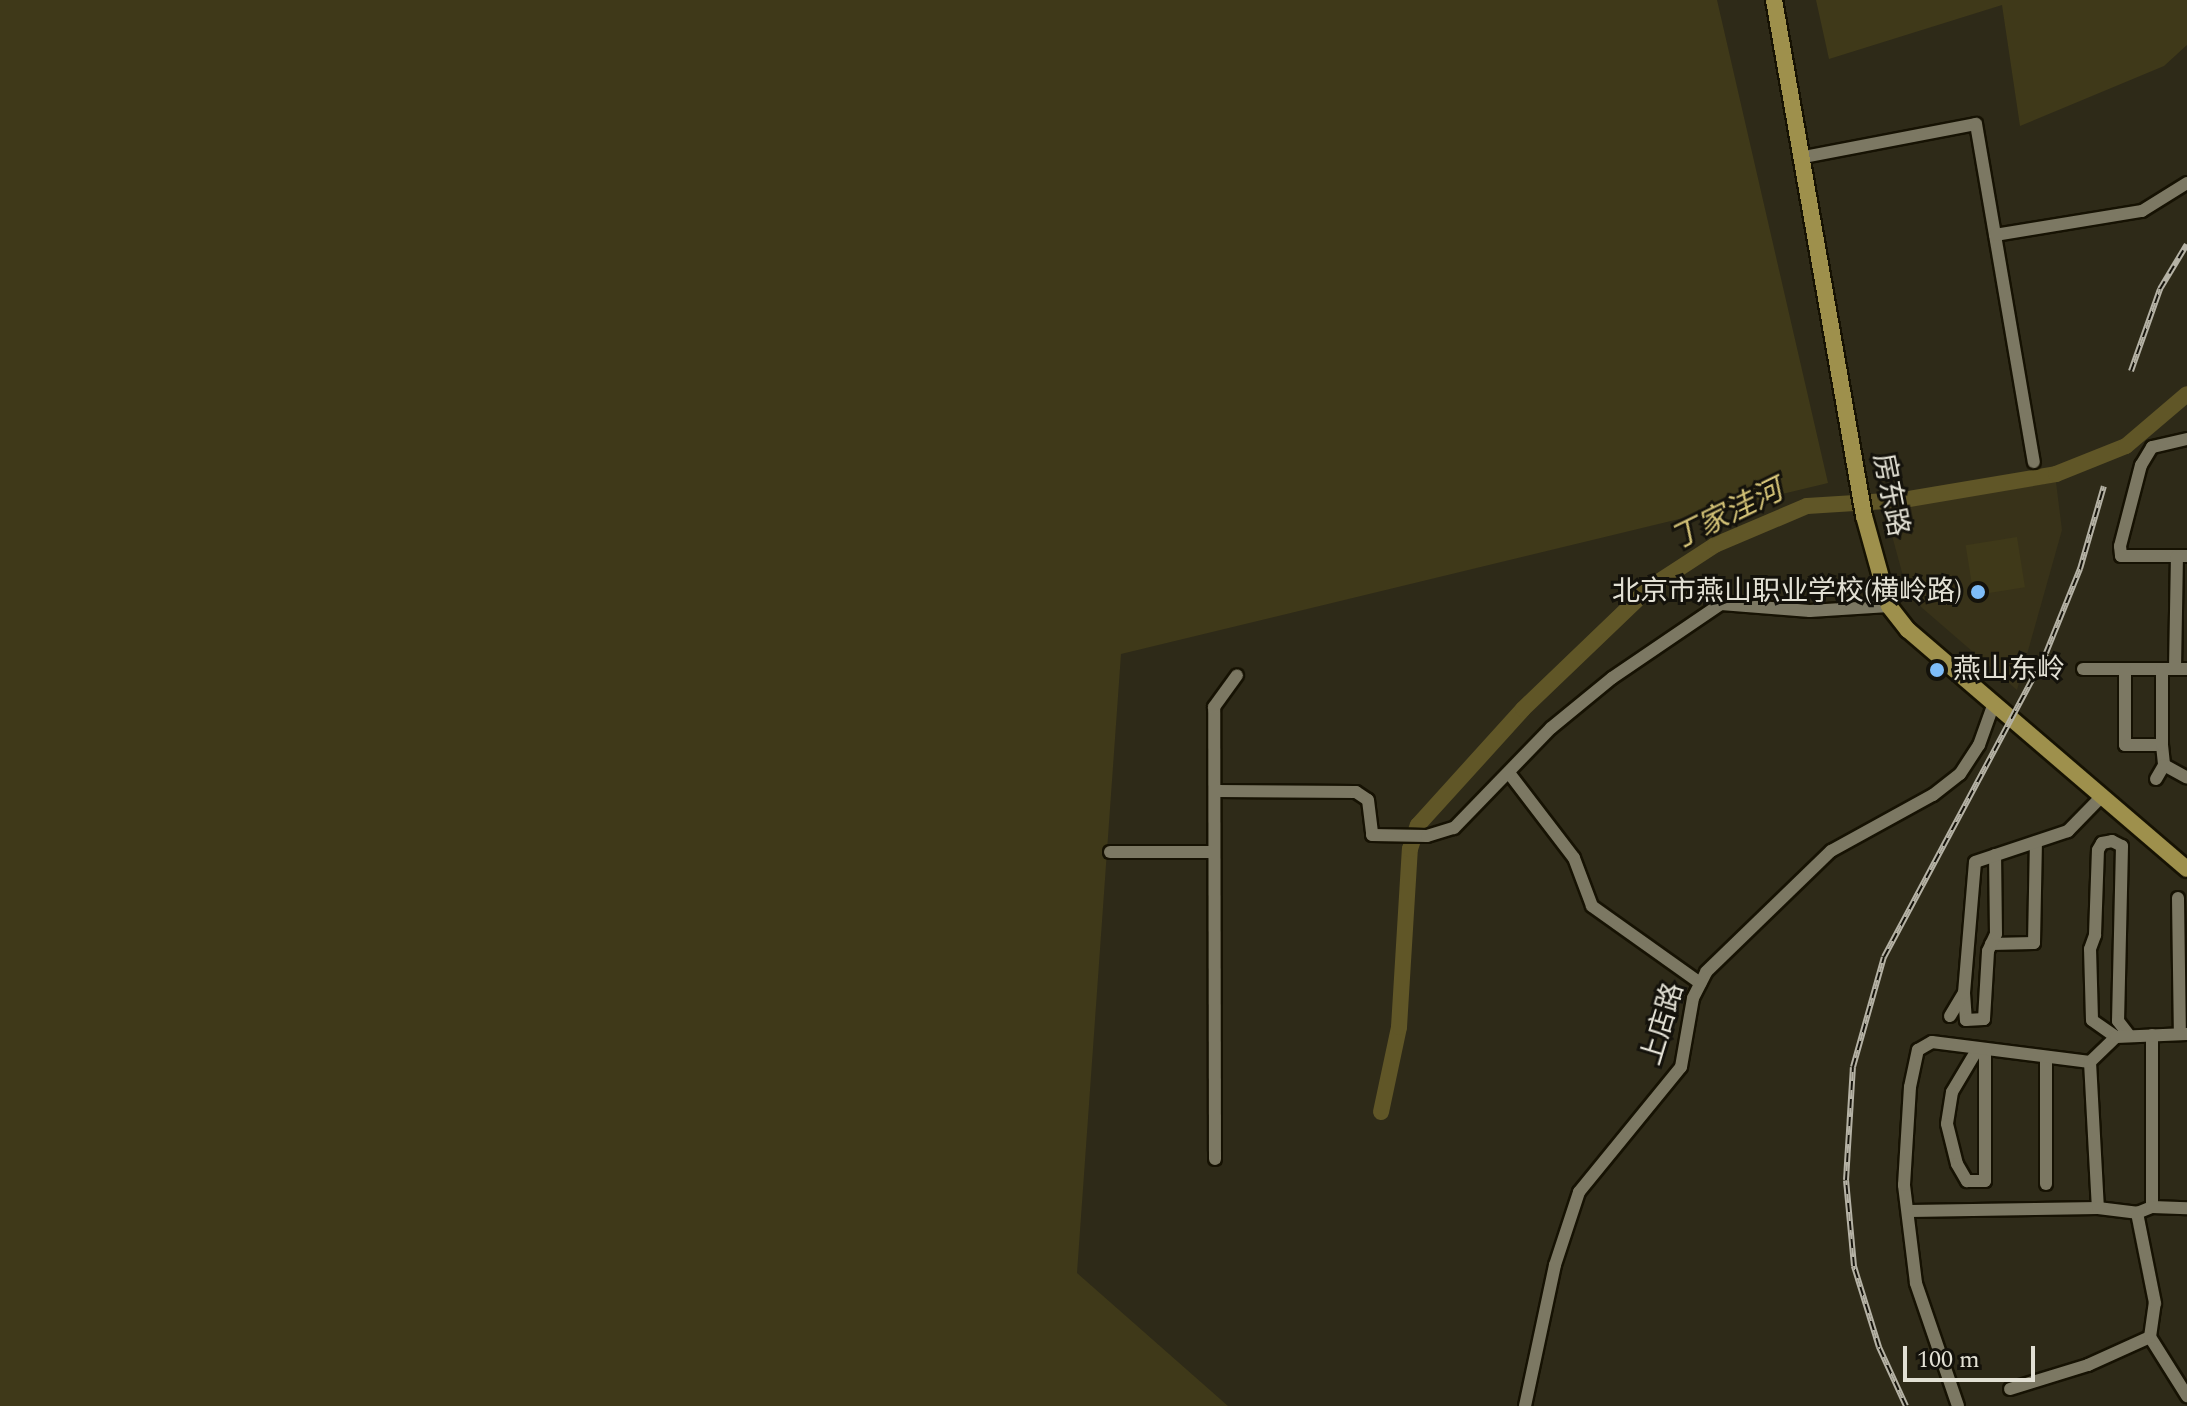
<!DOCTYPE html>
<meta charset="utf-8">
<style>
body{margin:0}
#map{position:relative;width:2187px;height:1406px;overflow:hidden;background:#2e2a18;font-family:Spectral,"Noto Sans SC",serif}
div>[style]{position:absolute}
.built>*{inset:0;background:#383219}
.green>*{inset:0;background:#3f3919;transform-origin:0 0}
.river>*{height:16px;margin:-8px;padding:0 8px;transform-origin:8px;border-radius:8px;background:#605627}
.roads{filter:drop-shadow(2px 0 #161203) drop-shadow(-2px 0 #161203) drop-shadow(0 2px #161203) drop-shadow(0 -2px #161203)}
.minor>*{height:12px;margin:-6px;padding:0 6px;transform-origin:6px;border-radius:6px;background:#7c7863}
.major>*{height:16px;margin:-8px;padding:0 8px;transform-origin:8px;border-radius:8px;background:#9e904c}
.rail>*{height:6px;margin-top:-3px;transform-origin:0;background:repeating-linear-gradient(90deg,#14120b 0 9px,#b5b2a5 0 18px);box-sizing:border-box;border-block:2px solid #b5b2a5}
.dots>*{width:22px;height:22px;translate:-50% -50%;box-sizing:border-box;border:4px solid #14120b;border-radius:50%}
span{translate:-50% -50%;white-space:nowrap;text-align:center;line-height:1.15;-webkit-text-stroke:6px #14120b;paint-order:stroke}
.street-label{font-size:28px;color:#e2e0d4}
.poi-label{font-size:28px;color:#e2e0d4}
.right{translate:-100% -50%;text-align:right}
.left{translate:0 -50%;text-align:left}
.water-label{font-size:30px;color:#d2c176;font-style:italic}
.scale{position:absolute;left:1903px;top:1346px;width:132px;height:36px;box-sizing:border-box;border:4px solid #e2e0d4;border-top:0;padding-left:10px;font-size:24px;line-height:28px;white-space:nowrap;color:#e2e0d4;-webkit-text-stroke:6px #14120b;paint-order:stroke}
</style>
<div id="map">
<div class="built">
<div style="clip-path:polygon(2056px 482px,2062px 530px,2017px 690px,1921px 607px,1903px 576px,1885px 510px)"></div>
</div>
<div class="green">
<div style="clip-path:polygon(0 0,1717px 0,1828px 483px,1121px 654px,1077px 1273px,1228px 1406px,0 1406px)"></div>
<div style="clip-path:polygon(1816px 0,2187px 0,2187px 45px,2164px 66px,2020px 126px,2002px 5px,1829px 59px)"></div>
<div style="left:2017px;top:537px;width:51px;height:52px;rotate:81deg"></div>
</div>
<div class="river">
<div style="left:1381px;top:1112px;width:87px;rotate:-78deg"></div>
<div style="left:1399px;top:1027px;width:178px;rotate:-86.5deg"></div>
<div style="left:1410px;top:849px;width:25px;rotate:-72deg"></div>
<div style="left:1418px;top:825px;width:156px;rotate:-47.8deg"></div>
<div style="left:1523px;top:709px;width:175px;rotate:-43.8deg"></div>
<div style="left:1649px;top:588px;width:79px;rotate:-33.1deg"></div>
<div style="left:1715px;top:545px;width:100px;rotate:-23deg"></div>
<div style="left:1807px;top:506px;width:96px;rotate:-3.6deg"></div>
<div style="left:1903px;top:500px;width:155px;rotate:-9.6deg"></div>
<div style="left:2056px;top:474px;width:75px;rotate:-21.8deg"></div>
<div style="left:2126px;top:446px;width:80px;rotate:-40.4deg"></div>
</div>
<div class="roads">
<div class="minor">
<div style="left:1804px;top:157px;width:175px;rotate:-10.9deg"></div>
<div style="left:1976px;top:124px;width:343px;rotate:80.3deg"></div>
<div style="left:1995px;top:235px;width:149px;rotate:-9.3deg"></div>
<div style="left:2142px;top:211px;width:53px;rotate:-31.9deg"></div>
<div style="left:2187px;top:439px;width:36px;rotate:167deg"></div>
<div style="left:2152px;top:447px;width:21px;rotate:121deg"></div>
<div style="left:2141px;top:465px;width:84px;rotate:104.5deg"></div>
<div style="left:2120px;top:546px;width:10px;rotate:84deg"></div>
<div style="left:2121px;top:556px;width:66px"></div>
<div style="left:2083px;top:669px;width:104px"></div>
<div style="left:2125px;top:669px;width:76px;rotate:90deg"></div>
<div style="left:2125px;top:745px;width:37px"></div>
<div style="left:2162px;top:745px;width:20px;rotate:84deg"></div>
<div style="left:2175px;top:669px;width:113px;rotate:-89deg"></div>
<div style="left:2162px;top:745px;width:76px;rotate:-90deg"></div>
<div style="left:1509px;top:773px;width:107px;rotate:52.6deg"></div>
<div style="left:1574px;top:858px;width:51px;rotate:69.4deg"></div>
<div style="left:1592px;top:906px;width:133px;rotate:35.5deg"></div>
<div style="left:2156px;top:779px;width:16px;rotate:-60deg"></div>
<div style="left:2164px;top:765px;width:26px;rotate:29deg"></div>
<div style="left:1217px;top:791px;width:139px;rotate:0.4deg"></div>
<div style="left:1356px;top:792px;width:14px;rotate:34deg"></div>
<div style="left:1368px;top:800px;width:35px;rotate:83deg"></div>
<div style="left:1372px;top:835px;width:55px;rotate:1deg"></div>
<div style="left:1427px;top:836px;width:28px;rotate:-17deg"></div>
<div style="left:1454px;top:828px;width:139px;rotate:-45.9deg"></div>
<div style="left:1551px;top:728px;width:79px;rotate:-39.3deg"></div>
<div style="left:1612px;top:678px;width:132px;rotate:-34.2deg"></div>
<div style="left:1721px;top:604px;width:89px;rotate:4.5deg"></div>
<div style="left:1810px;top:611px;width:79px;rotate:-3.6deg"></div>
<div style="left:1110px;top:852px;width:103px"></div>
<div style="left:2178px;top:898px;width:136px;rotate:89.2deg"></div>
<div style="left:1991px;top:944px;width:43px;rotate:-1.3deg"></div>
<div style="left:2034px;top:943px;width:101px;rotate:-88.9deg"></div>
<div style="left:1964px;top:993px;width:27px;rotate:86deg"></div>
<div style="left:1966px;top:1020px;width:18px;rotate:-3deg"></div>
<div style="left:1984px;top:1019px;width:68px;rotate:-86.6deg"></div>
<div style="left:1988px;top:951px;width:19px;rotate:-65deg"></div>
<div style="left:1996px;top:934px;width:79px;rotate:-90.7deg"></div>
<div style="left:1950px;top:1016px;width:27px;rotate:-59deg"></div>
<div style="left:1964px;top:993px;width:131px;rotate:-85.2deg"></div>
<div style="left:1975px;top:862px;width:98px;rotate:-18.4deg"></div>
<div style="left:2068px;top:831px;width:49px;rotate:-45.8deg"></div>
<div style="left:2116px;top:1037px;width:29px;rotate:-145deg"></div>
<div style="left:2092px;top:1020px;width:71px;rotate:-91.6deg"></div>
<div style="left:2090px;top:949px;width:15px;rotate:-70deg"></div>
<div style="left:2095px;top:935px;width:85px;rotate:-88deg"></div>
<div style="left:2098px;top:850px;width:8px;rotate:-60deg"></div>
<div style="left:2102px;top:843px;width:10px;rotate:-11deg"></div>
<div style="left:2112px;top:841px;width:11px;rotate:27deg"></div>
<div style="left:2122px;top:846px;width:175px;rotate:91.3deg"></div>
<div style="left:2118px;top:1021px;width:16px;rotate:52deg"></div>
<div style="left:1977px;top:1050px;width:49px;rotate:120.8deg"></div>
<div style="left:1952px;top:1092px;width:32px;rotate:99deg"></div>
<div style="left:1947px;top:1124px;width:41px;rotate:76deg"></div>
<div style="left:1957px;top:1164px;width:20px;rotate:60deg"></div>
<div style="left:1967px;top:1181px;width:18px"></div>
<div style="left:1985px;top:1181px;width:130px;rotate:-90deg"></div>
<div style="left:2046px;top:1061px;width:123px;rotate:90deg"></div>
<div style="left:2090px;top:1062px;width:146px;rotate:86.9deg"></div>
<div style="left:1215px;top:1159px;width:452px;rotate:-90.1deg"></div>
<div style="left:1214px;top:707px;width:39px;rotate:-54deg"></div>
<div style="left:2152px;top:1207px;width:172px;rotate:-90deg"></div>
<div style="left:1910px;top:1211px;width:188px;rotate:-0.9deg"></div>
<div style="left:2098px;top:1208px;width:39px;rotate:7deg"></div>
<div style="left:2137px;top:1213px;width:16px;rotate:-22deg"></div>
<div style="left:2152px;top:1207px;width:35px;rotate:2deg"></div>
<div style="left:2150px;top:1337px;width:70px;rotate:57.9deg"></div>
<div style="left:2010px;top:1389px;width:82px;rotate:-17.1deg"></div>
<div style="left:2088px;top:1365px;width:68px;rotate:-24.3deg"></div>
<div style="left:2150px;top:1337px;width:34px;rotate:-82deg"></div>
<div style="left:2155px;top:1303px;width:92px;rotate:-101.3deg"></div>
<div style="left:1525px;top:1406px;width:144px;rotate:-78deg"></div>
<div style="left:1555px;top:1265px;width:77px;rotate:-71.8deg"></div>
<div style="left:1579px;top:1192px;width:161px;rotate:-50.8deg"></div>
<div style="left:1681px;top:1067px;width:70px;rotate:-80.1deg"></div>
<div style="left:1693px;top:998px;width:29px;rotate:-63deg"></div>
<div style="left:1706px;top:972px;width:174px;rotate:-44.1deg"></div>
<div style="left:1831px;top:851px;width:116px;rotate:-28.8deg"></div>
<div style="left:1933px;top:795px;width:34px;rotate:-38deg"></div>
<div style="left:1960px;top:774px;width:35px;rotate:-57deg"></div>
<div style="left:1979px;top:745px;width:45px;rotate:-70.3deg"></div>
<div style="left:1958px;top:1406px;width:130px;rotate:-108.9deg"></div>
<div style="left:1916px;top:1283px;width:99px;rotate:-97deg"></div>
<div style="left:1904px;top:1185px;width:98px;rotate:-86.5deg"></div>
<div style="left:1910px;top:1087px;width:38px;rotate:-78deg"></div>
<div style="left:1918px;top:1050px;width:16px;rotate:-30deg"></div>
<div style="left:1932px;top:1042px;width:159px;rotate:7.2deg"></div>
<div style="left:2090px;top:1062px;width:36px;rotate:-44deg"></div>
<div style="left:2116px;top:1037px;width:71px;rotate:-2.4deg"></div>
</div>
<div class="major">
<div style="left:1774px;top:0;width:524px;rotate:80.11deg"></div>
<div style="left:1864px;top:516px;width:93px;rotate:74.5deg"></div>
<div style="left:1889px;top:606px;width:31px;rotate:52deg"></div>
<div style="left:1908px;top:630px;width:367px;rotate:40.6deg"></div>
</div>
</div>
<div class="rail">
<div style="left:2131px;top:371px;width:87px;rotate:-70.5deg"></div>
<div style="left:2160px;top:289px;width:52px;rotate:-59deg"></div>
<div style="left:1906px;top:1406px;width:65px;rotate:-114.6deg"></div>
<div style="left:1879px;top:1347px;width:85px;rotate:-107.2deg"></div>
<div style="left:1854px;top:1266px;width:86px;rotate:-95.3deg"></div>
<div style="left:1846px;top:1180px;width:113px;rotate:-86.5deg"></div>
<div style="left:1853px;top:1067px;width:114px;rotate:-74.3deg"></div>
<div style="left:1884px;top:957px;width:344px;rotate:-61.9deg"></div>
<div style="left:2046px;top:653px;width:91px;rotate:-68deg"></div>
<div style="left:2080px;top:569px;width:86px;rotate:-73.9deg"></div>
</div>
<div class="dots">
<div style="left:1978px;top:592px;background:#7ebdf9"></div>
<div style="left:1937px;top:670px;background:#7ebdf9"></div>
</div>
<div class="street-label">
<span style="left:1890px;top:495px;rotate:79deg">房东路</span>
<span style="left:1663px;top:1024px;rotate:-73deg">上店路</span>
</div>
<div class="poi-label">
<span class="right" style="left:1962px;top:592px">北京市燕山职业学校(横岭路)</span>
<span class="left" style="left:1953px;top:670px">燕山东岭</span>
</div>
<div class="water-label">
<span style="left:1727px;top:515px;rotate:-26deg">丁家洼河</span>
</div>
<div class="scale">100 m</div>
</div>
